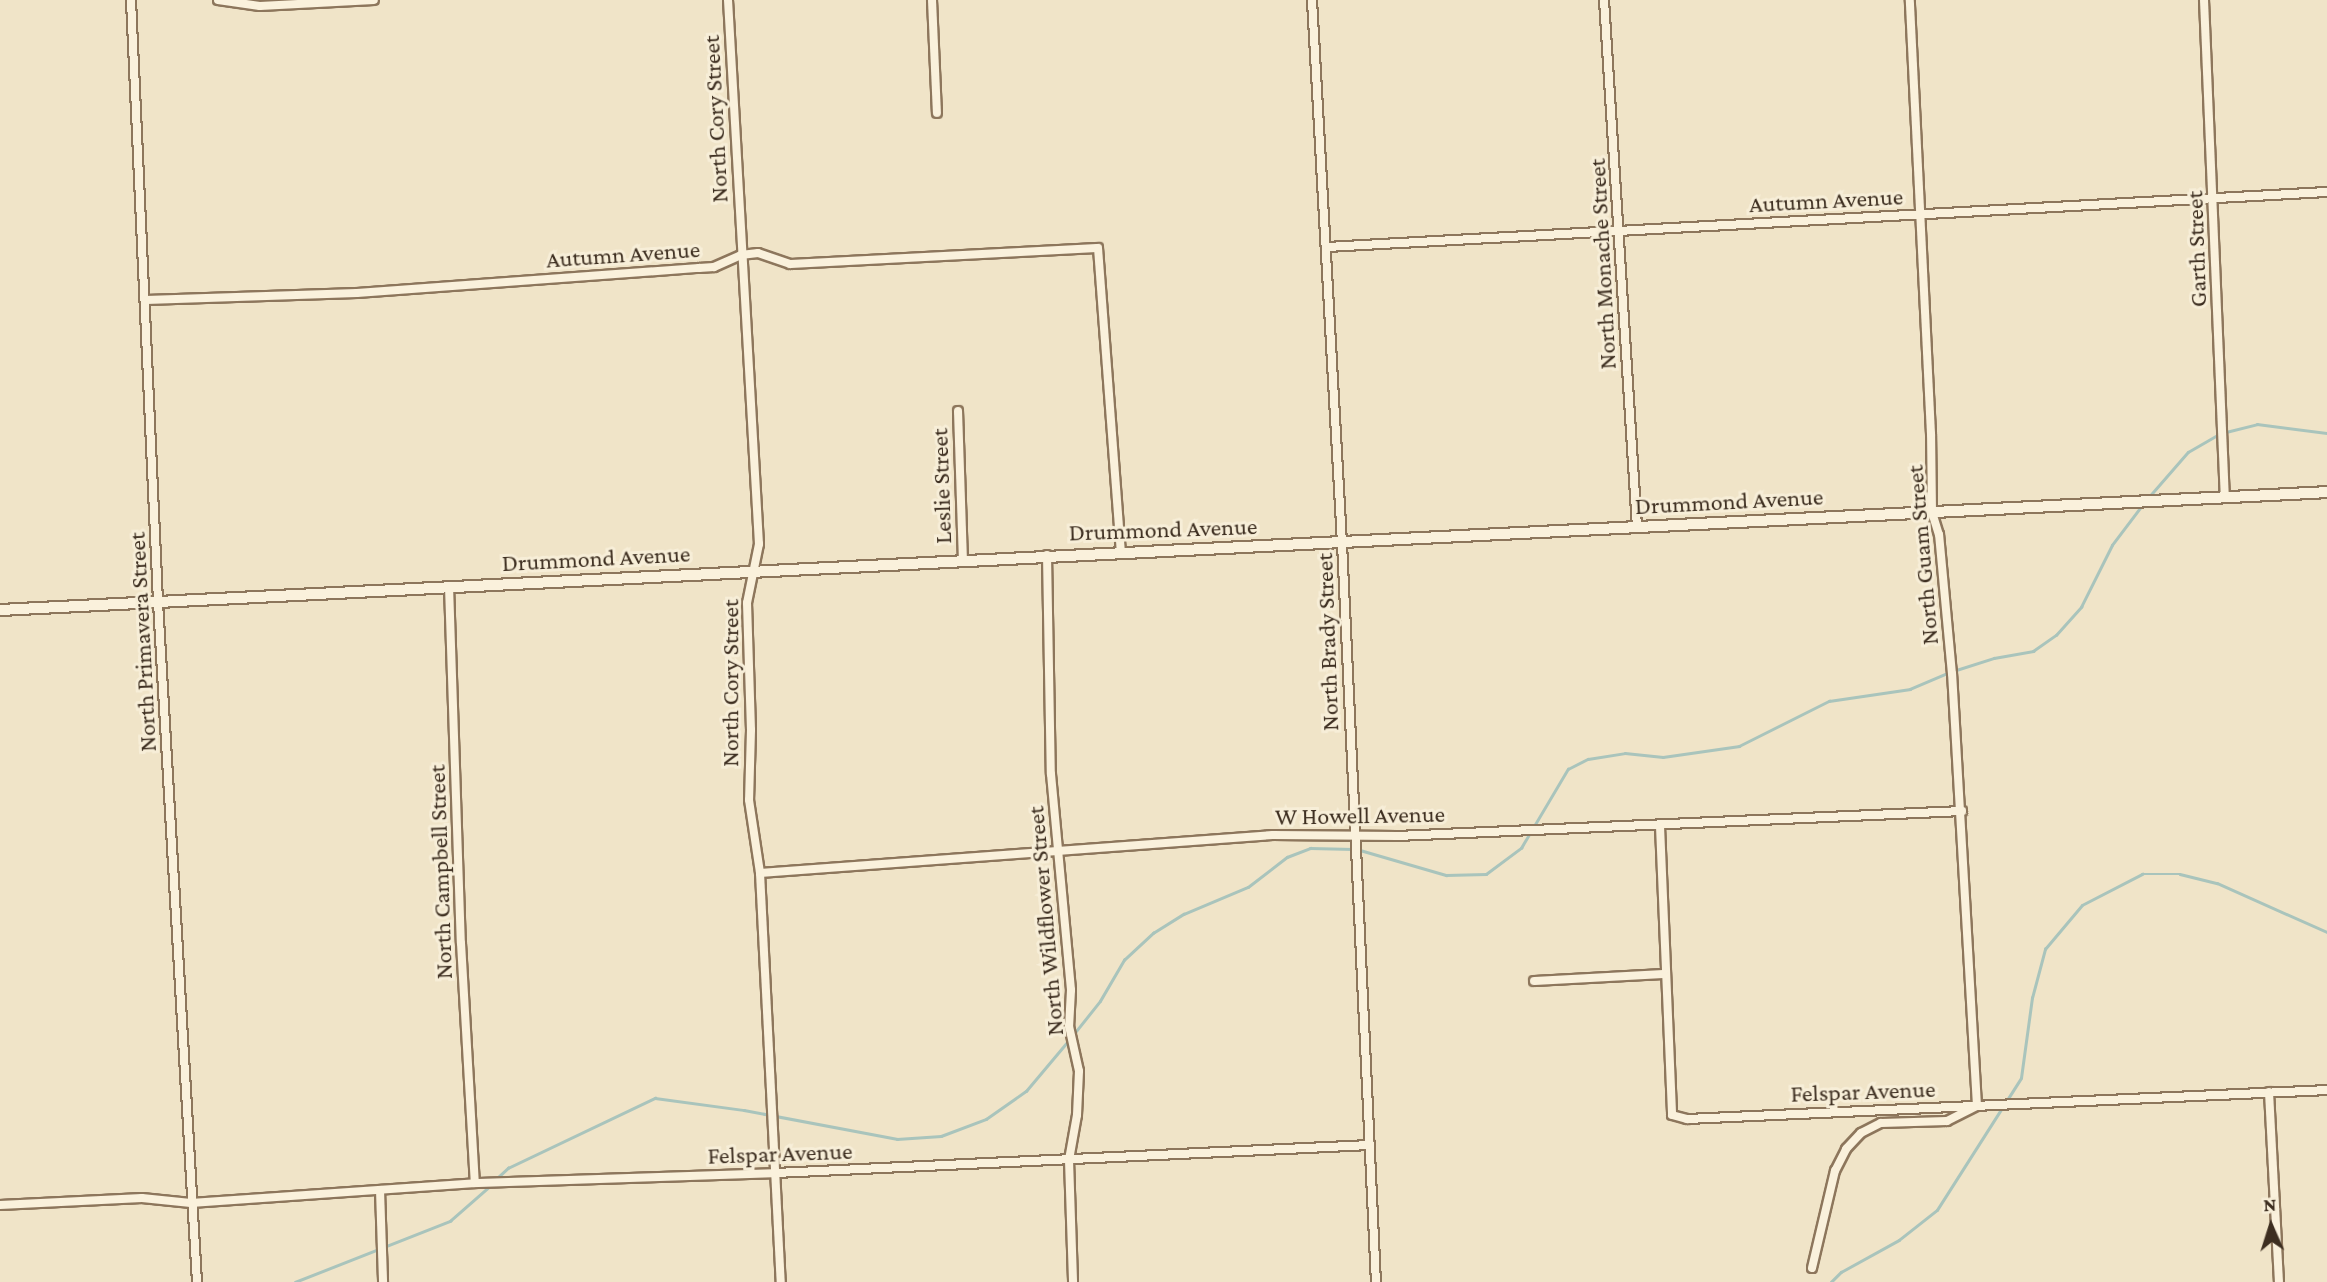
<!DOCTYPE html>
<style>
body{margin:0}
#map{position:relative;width:2327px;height:1282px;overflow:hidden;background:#f0e4c8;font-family:"Crimson Pro",serif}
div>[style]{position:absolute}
.stream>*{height:2.5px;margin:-1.25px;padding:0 1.25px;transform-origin:1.25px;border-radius:1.25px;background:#a9c4bc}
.roads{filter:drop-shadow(2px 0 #8d765c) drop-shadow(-2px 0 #8d765c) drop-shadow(0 2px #8d765c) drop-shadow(0 -2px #8d765c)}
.minor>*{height:8px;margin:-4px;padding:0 4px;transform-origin:4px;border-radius:4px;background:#faf1dc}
.tertiary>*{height:10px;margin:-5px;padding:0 5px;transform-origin:5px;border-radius:5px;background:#faf1dc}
span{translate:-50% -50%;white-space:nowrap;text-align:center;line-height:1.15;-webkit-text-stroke:6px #f7eed8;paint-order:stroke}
.street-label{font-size:24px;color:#3d2e20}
.north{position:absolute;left:2236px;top:1191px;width:70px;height:70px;-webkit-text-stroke:5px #f7eed8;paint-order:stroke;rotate:357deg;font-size:19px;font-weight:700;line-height:28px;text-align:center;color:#3d2e20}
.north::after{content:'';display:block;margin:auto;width:24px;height:32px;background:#3d2e20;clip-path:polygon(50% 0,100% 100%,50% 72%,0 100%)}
</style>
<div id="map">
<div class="stream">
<div style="left:2226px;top:432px;width:32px;rotate:-14deg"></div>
<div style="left:2257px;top:424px;width:71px;rotate:7.3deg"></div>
<div style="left:2147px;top:499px;width:62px;rotate:-48.9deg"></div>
<div style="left:2188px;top:452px;width:36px;rotate:-30deg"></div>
<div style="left:1360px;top:850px;width:90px;rotate:16.2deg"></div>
<div style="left:1446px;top:875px;width:40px;rotate:-1.4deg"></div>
<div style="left:1486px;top:874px;width:44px;rotate:-36.6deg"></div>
<div style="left:1521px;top:848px;width:92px;rotate:-59.3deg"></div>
<div style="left:1568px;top:769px;width:22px;rotate:-27deg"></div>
<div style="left:1588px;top:759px;width:37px;rotate:-9deg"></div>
<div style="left:1625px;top:753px;width:38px;rotate:6deg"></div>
<div style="left:1663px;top:757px;width:77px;rotate:-8.2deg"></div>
<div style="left:1739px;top:746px;width:101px;rotate:-26.6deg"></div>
<div style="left:1829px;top:701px;width:82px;rotate:-8.4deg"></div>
<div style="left:1910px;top:689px;width:43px;rotate:-23deg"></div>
<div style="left:1950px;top:672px;width:46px;rotate:-17.7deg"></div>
<div style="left:1994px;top:658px;width:40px;rotate:-10deg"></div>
<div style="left:2033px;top:651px;width:28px;rotate:-35deg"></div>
<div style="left:2056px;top:635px;width:38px;rotate:-48deg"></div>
<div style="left:2081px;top:607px;width:69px;rotate:-63.4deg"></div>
<div style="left:2112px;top:545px;width:51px;rotate:-52.9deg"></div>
<div style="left:1073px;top:1035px;width:43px;rotate:-51.5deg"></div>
<div style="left:1100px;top:1001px;width:48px;rotate:-59.7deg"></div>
<div style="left:1124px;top:960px;width:40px;rotate:-43deg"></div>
<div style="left:1153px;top:933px;width:36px;rotate:-32deg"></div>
<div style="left:1184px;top:914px;width:69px;rotate:-22.9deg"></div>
<div style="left:1248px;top:887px;width:49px;rotate:-37.6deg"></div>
<div style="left:1287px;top:857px;width:25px;rotate:-21deg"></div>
<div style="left:1310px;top:848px;width:43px;rotate:1.3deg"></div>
<div style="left:495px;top:1180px;width:18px;rotate:-43deg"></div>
<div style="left:508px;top:1168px;width:163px;rotate:-25.5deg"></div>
<div style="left:655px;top:1098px;width:90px;rotate:7.7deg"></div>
<div style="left:744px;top:1110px;width:156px;rotate:10.7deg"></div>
<div style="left:897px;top:1139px;width:44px;rotate:-3.9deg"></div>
<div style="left:941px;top:1136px;width:48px;rotate:-20.7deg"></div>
<div style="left:986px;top:1119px;width:49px;rotate:-35deg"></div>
<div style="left:1026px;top:1091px;width:67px;rotate:-49.9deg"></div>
<div style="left:295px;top:1282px;width:167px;rotate:-21.5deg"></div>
<div style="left:450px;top:1221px;width:55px;rotate:-41.3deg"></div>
<div style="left:1831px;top:1282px;width:14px;rotate:-45deg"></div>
<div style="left:1841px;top:1272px;width:66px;rotate:-28.9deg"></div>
<div style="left:1899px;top:1240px;width:48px;rotate:-38.3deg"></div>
<div style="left:1937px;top:1210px;width:156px;rotate:-57.5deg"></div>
<div style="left:2021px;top:1078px;width:81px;rotate:-82.2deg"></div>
<div style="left:2032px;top:998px;width:51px;rotate:-75.1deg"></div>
<div style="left:2045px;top:949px;width:57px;rotate:-49.9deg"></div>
<div style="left:2082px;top:905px;width:68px;rotate:-27.3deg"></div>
<div style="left:2142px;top:874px;width:38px"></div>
<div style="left:2180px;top:874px;width:38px;rotate:14deg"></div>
<div style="left:2217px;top:883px;width:120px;rotate:24deg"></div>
</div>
<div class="roads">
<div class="minor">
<div style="left:131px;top:0;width:603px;rotate:87.43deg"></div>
<div style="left:158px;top:602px;width:681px;rotate:86.72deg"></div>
<div style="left:218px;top:0;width:42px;rotate:8.1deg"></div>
<div style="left:260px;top:6px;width:114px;rotate:-3deg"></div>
<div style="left:728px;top:0;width:545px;rotate:86.74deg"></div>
<div style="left:759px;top:544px;width:60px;rotate:101.5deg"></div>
<div style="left:747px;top:603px;width:127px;rotate:88.2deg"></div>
<div style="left:751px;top:730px;width:70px;rotate:91.6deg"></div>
<div style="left:749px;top:800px;width:74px;rotate:81.4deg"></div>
<div style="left:760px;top:873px;width:410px;rotate:87.1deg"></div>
<div style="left:932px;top:0;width:113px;rotate:87.5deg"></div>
<div style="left:1312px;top:0;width:544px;rotate:86.84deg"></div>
<div style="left:1342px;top:543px;width:740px;rotate:87.37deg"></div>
<div style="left:1604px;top:0;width:528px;rotate:86.42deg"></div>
<div style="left:2204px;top:0;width:497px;rotate:87.6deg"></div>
<div style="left:1327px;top:247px;width:1002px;rotate:-3.15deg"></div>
<div style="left:146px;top:300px;width:211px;rotate:-1.9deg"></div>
<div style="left:357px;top:293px;width:343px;rotate:-4.2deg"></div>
<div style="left:699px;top:268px;width:15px;rotate:-4deg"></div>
<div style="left:714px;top:267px;width:30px;rotate:-24deg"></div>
<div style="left:741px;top:255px;width:17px;rotate:-7deg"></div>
<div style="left:758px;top:253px;width:34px;rotate:19deg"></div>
<div style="left:790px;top:264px;width:308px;rotate:-3deg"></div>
<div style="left:1098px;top:248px;width:304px;rotate:85.7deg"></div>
<div style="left:958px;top:411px;width:149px;rotate:88.1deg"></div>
<div style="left:1047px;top:555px;width:219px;rotate:89deg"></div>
<div style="left:1051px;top:774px;width:217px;rotate:84.7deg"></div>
<div style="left:1071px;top:990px;width:36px;rotate:93deg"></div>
<div style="left:1069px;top:1026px;width:46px;rotate:77.5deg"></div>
<div style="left:1079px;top:1071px;width:44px;rotate:92.6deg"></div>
<div style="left:1077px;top:1115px;width:46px;rotate:100.1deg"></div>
<div style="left:1069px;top:1160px;width:122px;rotate:88.1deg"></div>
<div style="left:449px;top:586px;width:357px;rotate:88.1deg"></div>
<div style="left:461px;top:943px;width:240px;rotate:86.7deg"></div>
<div style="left:1660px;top:826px;width:289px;rotate:87.6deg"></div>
<div style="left:1672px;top:1115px;width:16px;rotate:15deg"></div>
<div style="left:1687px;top:1119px;width:641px;rotate:-2.59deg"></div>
<div style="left:760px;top:873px;width:514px;rotate:-4.24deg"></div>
<div style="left:1273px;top:835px;width:124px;rotate:0.5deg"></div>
<div style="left:1397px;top:836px;width:566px;rotate:-2.53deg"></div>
<div style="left:1534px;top:981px;width:130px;rotate:-3.1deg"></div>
<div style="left:2269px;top:1092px;width:190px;rotate:87deg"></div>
<div style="left:380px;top:1190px;width:92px;rotate:88.1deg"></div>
<div style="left:0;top:1205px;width:142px;rotate:-2.8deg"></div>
<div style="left:142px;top:1198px;width:49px;rotate:5.8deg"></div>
<div style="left:191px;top:1203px;width:285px;rotate:-4deg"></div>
<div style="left:475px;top:1183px;width:301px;rotate:-1.9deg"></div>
<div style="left:776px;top:1173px;width:595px;rotate:-2.7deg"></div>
<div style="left:1812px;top:1268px;width:100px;rotate:-76.7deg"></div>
<div style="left:1835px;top:1171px;width:25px;rotate:-63deg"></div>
<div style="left:1846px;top:1149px;width:22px;rotate:-47deg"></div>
<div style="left:1861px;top:1133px;width:22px;rotate:-27deg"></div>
<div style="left:1881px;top:1123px;width:66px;rotate:-1.7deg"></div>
<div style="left:1947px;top:1121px;width:34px;rotate:-27deg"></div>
<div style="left:1977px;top:1106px;width:433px;rotate:-93.3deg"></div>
<div style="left:1952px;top:674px;width:140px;rotate:-95.3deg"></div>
<div style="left:1939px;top:535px;width:24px;rotate:-107deg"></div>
<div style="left:1932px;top:512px;width:78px;rotate:-90.7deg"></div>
<div style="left:1931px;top:434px;width:435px;rotate:-92.8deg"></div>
</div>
<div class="tertiary">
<div style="left:0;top:610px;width:2330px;rotate:-2.9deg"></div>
</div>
</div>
<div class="street-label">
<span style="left:715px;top:119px;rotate:-93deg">North Cory Street</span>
<span style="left:1826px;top:200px;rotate:-3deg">Autumn Avenue</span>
<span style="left:2196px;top:249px;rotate:-92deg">Garth Street</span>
<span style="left:623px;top:254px;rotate:-4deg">Autumn Avenue</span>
<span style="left:1602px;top:264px;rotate:-93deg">North Monache Street</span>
<span style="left:941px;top:486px;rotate:-92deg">Leslie Street</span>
<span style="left:1729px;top:501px;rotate:-3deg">Drummond Avenue</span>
<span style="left:1163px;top:529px;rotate:-2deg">Drummond Avenue</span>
<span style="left:1922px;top:555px;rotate:-95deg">North Guam Street</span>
<span style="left:596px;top:558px;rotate:-3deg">Drummond Avenue</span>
<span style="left:142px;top:642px;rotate:-93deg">North Primavera Street</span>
<span style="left:1327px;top:642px;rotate:-92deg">North Brady Street</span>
<span style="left:730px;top:683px;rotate:-90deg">North Cory Street</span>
<span style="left:1360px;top:815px;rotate:-1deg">W Howell Avenue</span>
<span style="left:440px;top:872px;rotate:-92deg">North Campbell Street</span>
<span style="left:1045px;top:921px;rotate:-95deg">North Wildflower Street</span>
<span style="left:1863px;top:1091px;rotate:-2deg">Felspar Avenue</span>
<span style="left:780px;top:1153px;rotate:-2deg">Felspar Avenue</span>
</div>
<div class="north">N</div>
</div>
